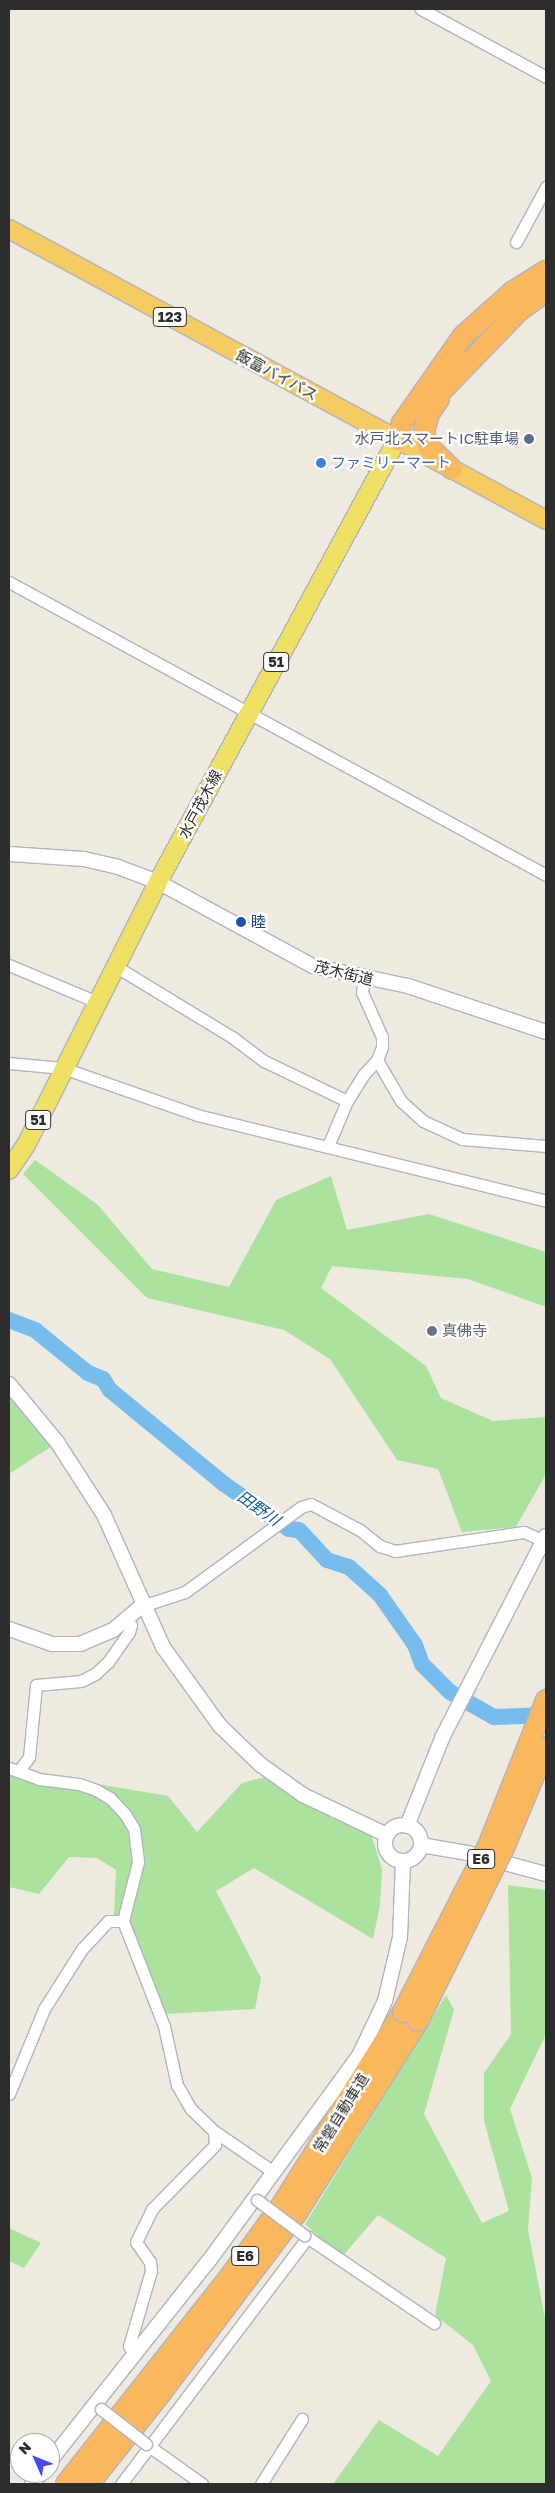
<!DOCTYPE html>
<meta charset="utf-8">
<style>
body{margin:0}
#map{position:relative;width:555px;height:2493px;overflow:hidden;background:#eeeae0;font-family:"Golos Text","Noto Sans JP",sans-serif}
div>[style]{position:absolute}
.green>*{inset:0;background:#abe29e}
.river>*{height:16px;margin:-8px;padding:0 8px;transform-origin:8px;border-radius:8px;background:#76bcec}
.roads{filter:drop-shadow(1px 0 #b3b3c0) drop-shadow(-1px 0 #b3b3c0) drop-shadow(0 1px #b3b3c0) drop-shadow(0 -1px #b3b3c0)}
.minor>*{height:11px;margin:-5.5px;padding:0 5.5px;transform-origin:5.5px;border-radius:5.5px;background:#fff}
.tertiary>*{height:14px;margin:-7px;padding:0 7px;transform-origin:7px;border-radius:7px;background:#fff}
.tertiary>.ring{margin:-7px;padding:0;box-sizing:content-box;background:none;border:14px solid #fff;border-radius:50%}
.primary>*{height:18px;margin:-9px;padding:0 9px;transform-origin:9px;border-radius:9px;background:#eee164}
.trunk>*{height:18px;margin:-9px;padding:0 9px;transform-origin:9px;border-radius:9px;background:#f4cc61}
.motorway>*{height:20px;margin:-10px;padding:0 10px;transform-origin:10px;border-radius:10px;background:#fab85e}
.bridges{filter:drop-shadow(1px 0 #b3b3c0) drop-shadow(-1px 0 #b3b3c0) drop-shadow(0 1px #b3b3c0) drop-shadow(0 -1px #b3b3c0)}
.minor-bridge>*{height:11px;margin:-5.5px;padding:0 5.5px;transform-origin:5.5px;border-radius:5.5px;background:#fff}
.motorway-bridge>*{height:20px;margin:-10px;padding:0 10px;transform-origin:10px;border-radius:10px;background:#fab85e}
.dots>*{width:14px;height:14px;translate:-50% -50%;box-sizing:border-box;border:2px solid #fff;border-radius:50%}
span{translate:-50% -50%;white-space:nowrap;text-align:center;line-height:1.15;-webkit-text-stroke:4.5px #fff;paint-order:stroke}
.shield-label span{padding:1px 4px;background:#fff;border:1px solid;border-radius:4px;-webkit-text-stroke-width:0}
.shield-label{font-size:14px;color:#2d2d2d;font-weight:700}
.street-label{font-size:15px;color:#2d2d2d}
.service-label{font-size:15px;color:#4e5e75}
.right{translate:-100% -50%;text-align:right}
.shop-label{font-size:15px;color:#366cbe}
.left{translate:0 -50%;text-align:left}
.transit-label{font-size:15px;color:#164399}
.worship-label{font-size:15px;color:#5b616d}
.water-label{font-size:16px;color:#11589c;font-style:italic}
.frame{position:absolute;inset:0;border:10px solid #2d2d2d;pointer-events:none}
.north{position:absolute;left:10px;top:2433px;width:50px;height:50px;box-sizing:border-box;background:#fff;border:1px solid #ababab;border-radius:50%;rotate:314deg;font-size:14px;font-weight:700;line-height:20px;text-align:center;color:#2d2d2d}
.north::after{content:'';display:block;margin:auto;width:18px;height:22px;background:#454cf6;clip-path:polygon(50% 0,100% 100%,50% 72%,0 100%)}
</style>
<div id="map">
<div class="green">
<div style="clip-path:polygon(35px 1160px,98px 1205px,152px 1269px,229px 1287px,276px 1200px,331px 1176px,347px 1230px,429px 1214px,546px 1252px,546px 1307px,468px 1279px,332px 1266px,321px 1288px,426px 1366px,441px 1398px,493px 1421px,546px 1417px,546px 1474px,516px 1527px,462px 1532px,438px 1469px,397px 1460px,330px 1359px,284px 1330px,147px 1298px,23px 1174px)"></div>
<div style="clip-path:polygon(9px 1395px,52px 1446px,9px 1474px)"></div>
<div style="clip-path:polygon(9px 1769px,168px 1796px,197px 1832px,242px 1783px,269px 1776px,372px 1837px,382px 1869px,380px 1905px,373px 1939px,254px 1868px,216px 1891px,261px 1978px,255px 2009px,164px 2014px,138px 1953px,136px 1936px,129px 1923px,114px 1916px,116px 1870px,97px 1858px,69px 1857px,39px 1894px,9px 1887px)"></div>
<div style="clip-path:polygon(508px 1885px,546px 1890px,545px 2036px,510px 2109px,532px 2178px,528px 2230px,546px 2323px,546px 2484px,333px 2484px,379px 2420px,438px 2456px,491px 2381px,473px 2345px,435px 2315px,446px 2258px,378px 2215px,341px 2258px,305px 2224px,446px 1995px,454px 2010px,424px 2114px,482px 2223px,509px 2211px,484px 2121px,484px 2073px,511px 2034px)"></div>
<div style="clip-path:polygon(9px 2228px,41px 2243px,24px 2268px,9px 2261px)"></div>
</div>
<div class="river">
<div style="left:9px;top:1320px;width:28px;rotate:21deg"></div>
<div style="left:35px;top:1330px;width:68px;rotate:39.1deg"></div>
<div style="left:88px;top:1373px;width:16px;rotate:22deg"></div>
<div style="left:103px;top:1379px;width:13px;rotate:58deg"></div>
<div style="left:110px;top:1390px;width:148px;rotate:39.5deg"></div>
<div style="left:224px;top:1484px;width:79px;rotate:34.7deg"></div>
<div style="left:289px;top:1529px;width:10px;rotate:6deg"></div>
<div style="left:299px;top:1530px;width:41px;rotate:47deg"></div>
<div style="left:327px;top:1560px;width:23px;rotate:18deg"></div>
<div style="left:349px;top:1567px;width:42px;rotate:42.1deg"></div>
<div style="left:380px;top:1595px;width:61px;rotate:55deg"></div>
<div style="left:415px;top:1645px;width:20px;rotate:70deg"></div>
<div style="left:422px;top:1664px;width:40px;rotate:45deg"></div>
<div style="left:450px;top:1692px;width:51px;rotate:29.6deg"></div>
<div style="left:494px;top:1717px;width:52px;rotate:-2.2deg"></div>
</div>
<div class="roads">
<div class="minor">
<div style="left:421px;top:9px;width:142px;rotate:28.5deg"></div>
<div style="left:516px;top:242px;width:63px;rotate:-61.4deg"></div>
<div style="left:9px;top:582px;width:612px;rotate:28.62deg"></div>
<div style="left:9px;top:965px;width:95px;rotate:22.8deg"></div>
<div style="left:115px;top:966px;width:137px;rotate:31.3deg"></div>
<div style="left:232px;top:1037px;width:40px;rotate:37deg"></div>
<div style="left:264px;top:1061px;width:92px;rotate:25.7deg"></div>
<div style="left:377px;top:1060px;width:48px;rotate:59.7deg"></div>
<div style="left:401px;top:1101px;width:30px;rotate:42deg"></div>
<div style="left:423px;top:1121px;width:43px;rotate:24.8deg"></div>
<div style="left:462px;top:1139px;width:84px;rotate:4.8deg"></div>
<div style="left:9px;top:1063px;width:54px;rotate:5.3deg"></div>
<div style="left:63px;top:1068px;width:142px;rotate:19.3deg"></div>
<div style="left:197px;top:1115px;width:359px;rotate:13.8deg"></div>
<div style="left:328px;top:1146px;width:49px;rotate:-67.1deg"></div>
<div style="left:347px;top:1101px;width:31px;rotate:-58deg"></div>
<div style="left:363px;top:1075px;width:21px;rotate:-47deg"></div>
<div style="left:377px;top:1060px;width:14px;rotate:-69deg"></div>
<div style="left:382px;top:1047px;width:10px;rotate:-90deg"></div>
<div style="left:382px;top:1037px;width:49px;rotate:-114deg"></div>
<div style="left:362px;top:992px;width:13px;rotate:-81deg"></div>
<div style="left:142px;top:1606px;width:45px;rotate:-18deg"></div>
<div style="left:185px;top:1592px;width:144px;rotate:-36.2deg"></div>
<div style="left:301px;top:1507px;width:10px;rotate:-17deg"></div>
<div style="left:311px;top:1504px;width:55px;rotate:28deg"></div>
<div style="left:360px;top:1530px;width:26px;rotate:39deg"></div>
<div style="left:380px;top:1546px;width:16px;rotate:18deg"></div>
<div style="left:395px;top:1551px;width:130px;rotate:-8.4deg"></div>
<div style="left:524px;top:1532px;width:22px;rotate:24deg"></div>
<div style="left:9px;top:1768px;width:32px;rotate:20deg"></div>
<div style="left:39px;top:1779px;width:40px;rotate:7.1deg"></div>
<div style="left:79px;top:1784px;width:18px;rotate:19deg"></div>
<div style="left:96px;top:1790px;width:16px;rotate:30deg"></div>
<div style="left:110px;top:1798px;width:22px;rotate:47deg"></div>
<div style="left:125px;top:1814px;width:17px;rotate:59deg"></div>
<div style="left:134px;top:1829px;width:33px;rotate:83deg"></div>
<div style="left:138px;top:1862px;width:61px;rotate:104.3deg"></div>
<div style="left:123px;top:1921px;width:113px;rotate:68.7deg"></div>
<div style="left:164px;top:2026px;width:60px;rotate:77.6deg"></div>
<div style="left:177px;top:2085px;width:28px;rotate:60deg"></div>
<div style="left:191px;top:2109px;width:32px;rotate:44deg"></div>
<div style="left:214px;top:2131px;width:70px;rotate:34.6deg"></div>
<div style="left:20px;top:1769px;width:15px;rotate:-53deg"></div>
<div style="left:29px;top:1757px;width:72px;rotate:-84.4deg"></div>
<div style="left:36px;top:1685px;width:45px;rotate:-5.1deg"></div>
<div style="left:81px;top:1681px;width:16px;rotate:-27deg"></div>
<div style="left:95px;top:1674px;width:18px;rotate:-43deg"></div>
<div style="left:108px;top:1662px;width:37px;rotate:-55deg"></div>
<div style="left:129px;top:1632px;width:7px;rotate:-74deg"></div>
<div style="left:131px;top:1625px;width:8px;rotate:-135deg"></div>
<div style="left:9px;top:2094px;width:92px;rotate:-67.6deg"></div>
<div style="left:44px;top:2009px;width:71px;rotate:-57.7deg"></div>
<div style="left:82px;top:1949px;width:38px;rotate:-47deg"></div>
<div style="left:108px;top:1921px;width:15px"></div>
<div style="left:304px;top:2235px;width:157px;rotate:34.1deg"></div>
<div style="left:134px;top:2354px;width:9px;rotate:-122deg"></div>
<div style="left:129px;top:2346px;width:78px;rotate:-73.7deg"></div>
<div style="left:151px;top:2271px;width:9px;rotate:-96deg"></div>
<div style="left:150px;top:2262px;width:24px;rotate:-125deg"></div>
<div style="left:136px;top:2242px;width:37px;rotate:-64deg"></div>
<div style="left:152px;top:2209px;width:90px;rotate:-45.5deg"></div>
<div style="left:215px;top:2145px;width:14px;rotate:-94deg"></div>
<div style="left:146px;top:2444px;width:69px;rotate:35.5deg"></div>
<div style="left:121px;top:2484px;width:310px;rotate:-52.9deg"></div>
<div style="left:261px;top:2484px;width:77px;rotate:-57.8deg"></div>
</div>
<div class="tertiary">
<div style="left:9px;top:854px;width:75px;rotate:3.8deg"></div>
<div style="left:84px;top:859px;width:35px;rotate:13deg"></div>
<div style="left:118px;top:867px;width:43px;rotate:20.6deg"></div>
<div style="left:158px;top:882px;width:176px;rotate:28.5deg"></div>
<div style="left:313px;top:966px;width:97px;rotate:11.9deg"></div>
<div style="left:408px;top:986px;width:145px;rotate:18.4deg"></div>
<div style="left:9px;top:1384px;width:75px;rotate:50.4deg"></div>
<div style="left:57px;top:1442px;width:87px;rotate:57.2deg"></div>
<div style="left:104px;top:1515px;width:145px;rotate:65.9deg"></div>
<div style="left:163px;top:1647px;width:97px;rotate:54.2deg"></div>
<div style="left:220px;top:1726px;width:57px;rotate:43.6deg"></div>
<div style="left:261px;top:1765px;width:52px;rotate:35.5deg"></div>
<div style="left:303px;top:1795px;width:93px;rotate:25.5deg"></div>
<div style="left:9px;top:1629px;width:46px;rotate:19.2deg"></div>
<div style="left:52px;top:1644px;width:28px"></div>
<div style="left:80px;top:1644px;width:36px;rotate:-23deg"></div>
<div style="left:113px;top:1630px;width:38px;rotate:-40deg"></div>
<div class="ring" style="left:385px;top:1825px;width:22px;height:22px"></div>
<div style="left:407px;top:1826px;width:97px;rotate:-68.2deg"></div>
<div style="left:443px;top:1736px;width:225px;rotate:-62.8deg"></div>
<div style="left:421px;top:1845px;width:48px;rotate:9.7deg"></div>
<div style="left:468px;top:1853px;width:81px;rotate:15.1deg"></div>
<div style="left:50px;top:2461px;width:254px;rotate:-51.6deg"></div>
<div style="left:208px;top:2262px;width:255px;rotate:-53.8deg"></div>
<div style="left:359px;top:2056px;width:61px;rotate:-64.7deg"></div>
<div style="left:385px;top:2001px;width:66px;rotate:-76.8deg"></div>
<div style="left:400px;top:1937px;width:76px;rotate:-87.7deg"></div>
<div style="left:32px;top:2484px;width:14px;rotate:-51deg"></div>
</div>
<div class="primary">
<div style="left:9px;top:1170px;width:30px;rotate:-56deg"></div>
<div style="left:26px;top:1145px;width:294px;rotate:-63.3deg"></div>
<div style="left:158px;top:882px;width:502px;rotate:-61.6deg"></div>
</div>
<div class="trunk">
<div style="left:9px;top:229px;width:611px;rotate:28.45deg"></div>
</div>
<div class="motorway">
<div style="left:439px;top:399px;width:18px;rotate:124deg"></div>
<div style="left:429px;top:414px;width:19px;rotate:106deg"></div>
<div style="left:424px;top:432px;width:15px;rotate:74deg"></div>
<div style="left:428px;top:446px;width:33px;rotate:44deg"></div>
<div style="left:425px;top:408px;width:136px;rotate:-45.9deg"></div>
<div style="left:520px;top:310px;width:32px;rotate:-35deg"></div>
<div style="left:397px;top:440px;width:18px;rotate:-74deg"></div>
<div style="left:402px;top:423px;width:106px;rotate:-55deg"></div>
<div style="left:463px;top:336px;width:66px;rotate:-41.9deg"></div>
<div style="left:512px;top:292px;width:40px;rotate:-32deg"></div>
<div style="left:66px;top:2484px;width:261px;rotate:-51.7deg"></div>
<div style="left:228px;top:2279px;width:94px;rotate:-54.1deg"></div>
<div style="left:283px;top:2203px;width:226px;rotate:-57.9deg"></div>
<div style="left:89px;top:2484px;width:116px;rotate:-51.6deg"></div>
<div style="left:161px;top:2393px;width:228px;rotate:-53deg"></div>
<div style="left:298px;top:2211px;width:225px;rotate:-57.7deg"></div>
</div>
</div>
<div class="bridges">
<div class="minor-bridge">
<div style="left:257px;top:2200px;width:59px;rotate:36.7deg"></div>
<div style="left:101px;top:2409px;width:57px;rotate:37.9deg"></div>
</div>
<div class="motorway-bridge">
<div style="left:403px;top:2012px;width:186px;rotate:-62.9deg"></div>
<div style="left:488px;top:1846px;width:157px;rotate:-68.3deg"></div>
<div style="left:418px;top:2021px;width:193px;rotate:-63.6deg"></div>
<div style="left:504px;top:1848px;width:109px;rotate:-67.4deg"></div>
</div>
</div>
<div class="dots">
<div style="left:529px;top:439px;background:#5c6f8a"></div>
<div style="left:321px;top:463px;background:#3f7fe0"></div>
<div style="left:241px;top:922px;background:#1a4fb4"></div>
<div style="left:432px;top:1331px;background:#6b7280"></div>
</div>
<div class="shield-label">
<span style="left:170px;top:317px">123</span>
<span style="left:276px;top:662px">51</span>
<span style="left:38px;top:1120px">51</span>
<span style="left:481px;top:1859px">E6</span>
<span style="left:245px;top:2256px">E6</span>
</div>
<div class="street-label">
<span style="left:277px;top:375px;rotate:28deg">飯富バイパス</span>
<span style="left:200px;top:804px;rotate:-62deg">水戸茂木線</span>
<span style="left:344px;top:973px;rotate:14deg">茂木街道</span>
<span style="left:341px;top:2113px;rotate:-58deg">常磐自動車道</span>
</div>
<div class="service-label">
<span class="right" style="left:519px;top:439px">水戸北スマートIC駐車場</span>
</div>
<div class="shop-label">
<span class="left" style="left:331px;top:463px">ファミリーマート</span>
</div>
<div class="transit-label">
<span class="left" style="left:251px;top:922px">睦</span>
</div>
<div class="worship-label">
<span class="left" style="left:442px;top:1331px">真佛寺</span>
</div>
<div class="water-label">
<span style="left:259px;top:1508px;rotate:35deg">田野川</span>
</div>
<div class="frame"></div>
<div class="north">N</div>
</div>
